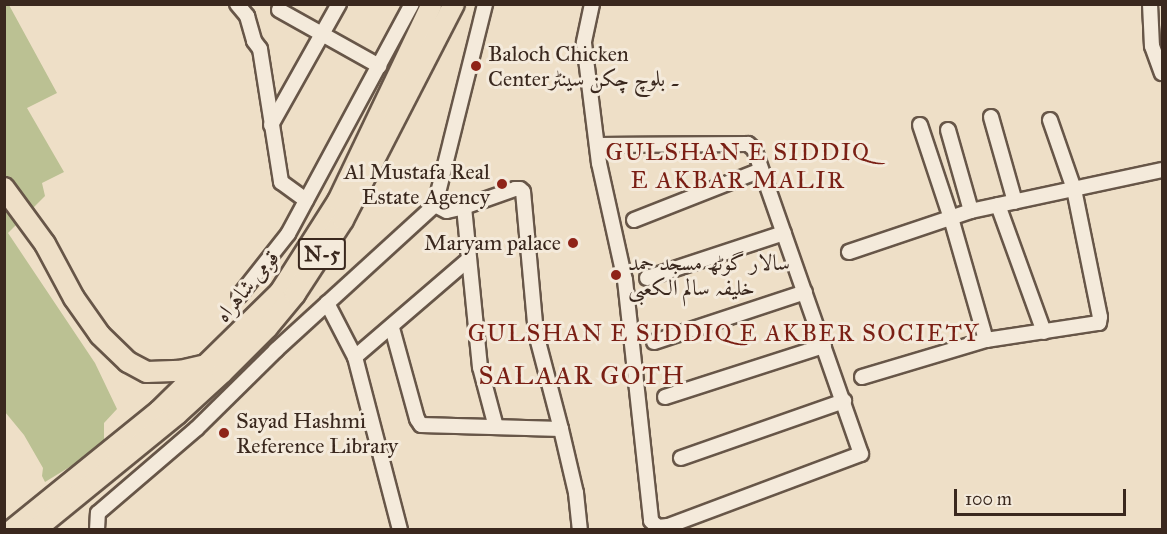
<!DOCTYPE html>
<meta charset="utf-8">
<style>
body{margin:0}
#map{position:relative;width:1167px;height:534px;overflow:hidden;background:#eedfc7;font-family:"IM FELL Great Primer",Amiri,serif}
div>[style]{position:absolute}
.green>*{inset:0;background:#bbc193}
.roads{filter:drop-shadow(2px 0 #675648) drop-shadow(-2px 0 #675648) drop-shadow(0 2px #675648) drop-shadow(0 -2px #675648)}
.minor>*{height:14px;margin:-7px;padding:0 7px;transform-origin:7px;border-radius:7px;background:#f4eadb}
.highway>*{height:20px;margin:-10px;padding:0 10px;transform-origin:10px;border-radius:10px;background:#eedfc7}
.dots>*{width:16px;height:16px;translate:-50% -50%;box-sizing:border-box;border:3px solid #f4eadb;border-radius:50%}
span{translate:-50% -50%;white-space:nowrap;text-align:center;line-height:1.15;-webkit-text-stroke:6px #f4eadb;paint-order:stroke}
.shield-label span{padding:2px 4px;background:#f4eadb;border:2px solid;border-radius:4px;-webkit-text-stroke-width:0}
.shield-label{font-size:21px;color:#3a281e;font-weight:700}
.poi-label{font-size:22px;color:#3a281e}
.left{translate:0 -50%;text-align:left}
.right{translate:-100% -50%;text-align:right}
.street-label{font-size:22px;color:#3a281e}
.neighbourhood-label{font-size:24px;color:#7a1f14;letter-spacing:1.5px}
.quarter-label{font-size:26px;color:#7a1f14;letter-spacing:1.5px}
.frame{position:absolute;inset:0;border:6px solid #3a281e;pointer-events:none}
.scale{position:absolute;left:954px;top:489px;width:172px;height:27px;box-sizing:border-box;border:3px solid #3a281e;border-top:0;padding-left:8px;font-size:18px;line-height:21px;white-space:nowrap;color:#3a281e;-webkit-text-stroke:4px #f4eadb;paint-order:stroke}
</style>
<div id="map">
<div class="green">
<div style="clip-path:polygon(4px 5px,9px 5px,57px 93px,27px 108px,64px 172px,42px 183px,45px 196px,8px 233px,95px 363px,117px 409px,104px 423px,104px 446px,45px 482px,42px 476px,43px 468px,24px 435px,5px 412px)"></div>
</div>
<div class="roads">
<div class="minor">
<div style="left:237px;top:4px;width:16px;rotate:50deg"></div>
<div style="left:247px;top:16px;width:26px;rotate:74deg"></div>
<div style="left:254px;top:41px;width:10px;rotate:53deg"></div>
<div style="left:260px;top:49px;width:135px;rotate:81deg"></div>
<div style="left:281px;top:182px;width:31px;rotate:36deg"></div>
<div style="left:592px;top:4px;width:40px;rotate:102deg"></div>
<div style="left:584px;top:43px;width:121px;rotate:82.9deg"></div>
<div style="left:599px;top:163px;width:120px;rotate:77.5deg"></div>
<div style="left:625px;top:280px;width:242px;rotate:83.8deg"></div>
<div style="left:651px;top:521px;width:9px;rotate:41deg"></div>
<div style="left:658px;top:527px;width:10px;rotate:-6deg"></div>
<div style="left:668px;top:526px;width:206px;rotate:-20.5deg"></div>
<div style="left:861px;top:454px;width:323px;rotate:-109.3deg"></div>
<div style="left:754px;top:149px;width:8px;rotate:-140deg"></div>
<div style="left:748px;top:144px;width:151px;rotate:179.6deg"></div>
<div style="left:1150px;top:4px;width:42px;rotate:87.3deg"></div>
<div style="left:1152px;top:46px;width:29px;rotate:70deg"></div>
<div style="left:279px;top:10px;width:115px;rotate:29.2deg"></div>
<div style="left:991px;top:117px;width:88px;rotate:74.2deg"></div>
<div style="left:271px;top:125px;width:139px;rotate:-60.7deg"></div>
<div style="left:920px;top:125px;width:98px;rotate:71.6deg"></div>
<div style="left:951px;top:218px;width:127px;rotate:74deg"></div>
<div style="left:948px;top:130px;width:84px;rotate:74.1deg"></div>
<div style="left:435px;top:205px;width:13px;rotate:27deg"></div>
<div style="left:447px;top:211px;width:17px;rotate:-13deg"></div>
<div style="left:464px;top:207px;width:161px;rotate:84.3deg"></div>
<div style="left:480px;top:367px;width:62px;rotate:75.1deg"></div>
<div style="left:998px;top:205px;width:135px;rotate:70.1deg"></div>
<div style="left:634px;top:220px;width:136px;rotate:-21.5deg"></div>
<div style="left:849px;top:252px;width:129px;rotate:-18.6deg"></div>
<div style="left:971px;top:211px;width:195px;rotate:-12.1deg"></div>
<div style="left:647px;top:278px;width:144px;rotate:-18.2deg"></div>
<div style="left:239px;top:296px;width:79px;rotate:-51.7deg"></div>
<div style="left:288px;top:234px;width:261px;rotate:-61.7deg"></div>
<div style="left:327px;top:303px;width:61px;rotate:62.6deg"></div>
<div style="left:355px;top:357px;width:179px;rotate:75.4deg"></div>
<div style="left:392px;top:328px;width:94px;rotate:74.6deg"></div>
<div style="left:417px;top:419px;width:7px;rotate:56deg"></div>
<div style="left:421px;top:425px;width:140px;rotate:1.6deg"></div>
<div style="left:561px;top:429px;width:98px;rotate:-104.7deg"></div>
<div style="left:536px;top:334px;width:143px;rotate:-95.2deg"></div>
<div style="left:523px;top:192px;width:4px;rotate:-135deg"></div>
<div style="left:520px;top:189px;width:5px;rotate:180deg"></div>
<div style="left:515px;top:189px;width:54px;rotate:160.6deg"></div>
<div style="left:654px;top:342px;width:159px;rotate:-18.3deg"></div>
<div style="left:355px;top:357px;width:150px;rotate:-40.7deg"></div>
<div style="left:862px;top:377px;width:129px;rotate:-16.6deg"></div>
<div style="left:986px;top:340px;width:114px;rotate:-8.6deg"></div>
<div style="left:1099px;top:323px;width:6px;rotate:-81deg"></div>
<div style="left:1100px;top:317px;width:131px;rotate:-101.5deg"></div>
<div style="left:1074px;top:189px;width:73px;rotate:-109.2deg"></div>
<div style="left:665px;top:397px;width:167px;rotate:-17.8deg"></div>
<div style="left:561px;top:429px;width:66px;rotate:76.8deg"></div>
<div style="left:576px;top:493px;width:37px;rotate:84deg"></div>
<div style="left:681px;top:458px;width:173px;rotate:-19.3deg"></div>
<div style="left:97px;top:530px;width:17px;rotate:-87deg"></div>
<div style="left:98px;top:513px;width:130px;rotate:-40.6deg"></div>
<div style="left:197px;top:428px;width:111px;rotate:-44.6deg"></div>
<div style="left:276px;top:350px;width:215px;rotate:-42.4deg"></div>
<div style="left:435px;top:205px;width:207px;rotate:-76deg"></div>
</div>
<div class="highway">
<div style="left:4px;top:188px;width:69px;rotate:53.8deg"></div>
<div style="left:45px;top:244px;width:61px;rotate:61.8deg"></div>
<div style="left:74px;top:298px;width:45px;rotate:54.9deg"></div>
<div style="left:100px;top:335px;width:39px;rotate:44deg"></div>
<div style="left:128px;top:362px;width:21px;rotate:28deg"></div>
<div style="left:147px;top:372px;width:33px;rotate:-2deg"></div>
<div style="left:180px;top:371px;width:28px;rotate:-13deg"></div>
<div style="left:12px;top:530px;width:189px;rotate:-39deg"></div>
<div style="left:159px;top:411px;width:170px;rotate:-44.5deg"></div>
<div style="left:280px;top:292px;width:108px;rotate:-57.5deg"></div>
<div style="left:338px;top:201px;width:218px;rotate:-64.5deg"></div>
<div style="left:35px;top:530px;width:183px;rotate:-39.2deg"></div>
<div style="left:177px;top:414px;width:61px;rotate:-42.3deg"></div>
<div style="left:222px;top:373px;width:64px;rotate:-45deg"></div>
<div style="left:267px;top:328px;width:44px;rotate:-50.5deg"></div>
<div style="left:295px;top:294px;width:88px;rotate:-57deg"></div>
<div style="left:343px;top:220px;width:243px;rotate:-62.8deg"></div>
</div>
</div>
<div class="dots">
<div style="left:476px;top:66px;background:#8f2418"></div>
<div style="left:502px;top:184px;background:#8f2418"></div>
<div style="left:573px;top:243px;background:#8f2418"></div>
<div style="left:616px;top:275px;background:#8f2418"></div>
<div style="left:224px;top:433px;background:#8f2418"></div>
</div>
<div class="shield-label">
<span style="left:322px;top:254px">N-5</span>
</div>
<div class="poi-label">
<span class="left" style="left:488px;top:66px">Baloch Chicken<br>Center۔ بلوچ چکن سینٹر</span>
<span class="right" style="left:490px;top:184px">Al Mustafa Real<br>Estate Agency</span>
<span class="right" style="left:561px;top:243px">Maryam palace</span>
<span class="left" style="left:628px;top:275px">سالار گوٹھ مسجد حمد<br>خلیفہ سالم الکعبی</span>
<span class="left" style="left:236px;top:433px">Sayad Hashmi<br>Reference Library</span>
</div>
<div class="street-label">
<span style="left:247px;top:286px;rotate:-50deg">قومی شاہراہ</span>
</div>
<div class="neighbourhood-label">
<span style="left:738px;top:167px">GULSHAN E SIDDIQ<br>E AKBAR MALIR</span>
<span style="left:724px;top:334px">GULSHAN E SIDDIQ E AKBER SOCIETY</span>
</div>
<div class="quarter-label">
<span style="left:582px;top:376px">SALAAR GOTH</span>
</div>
<div class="frame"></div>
<div class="scale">100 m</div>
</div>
